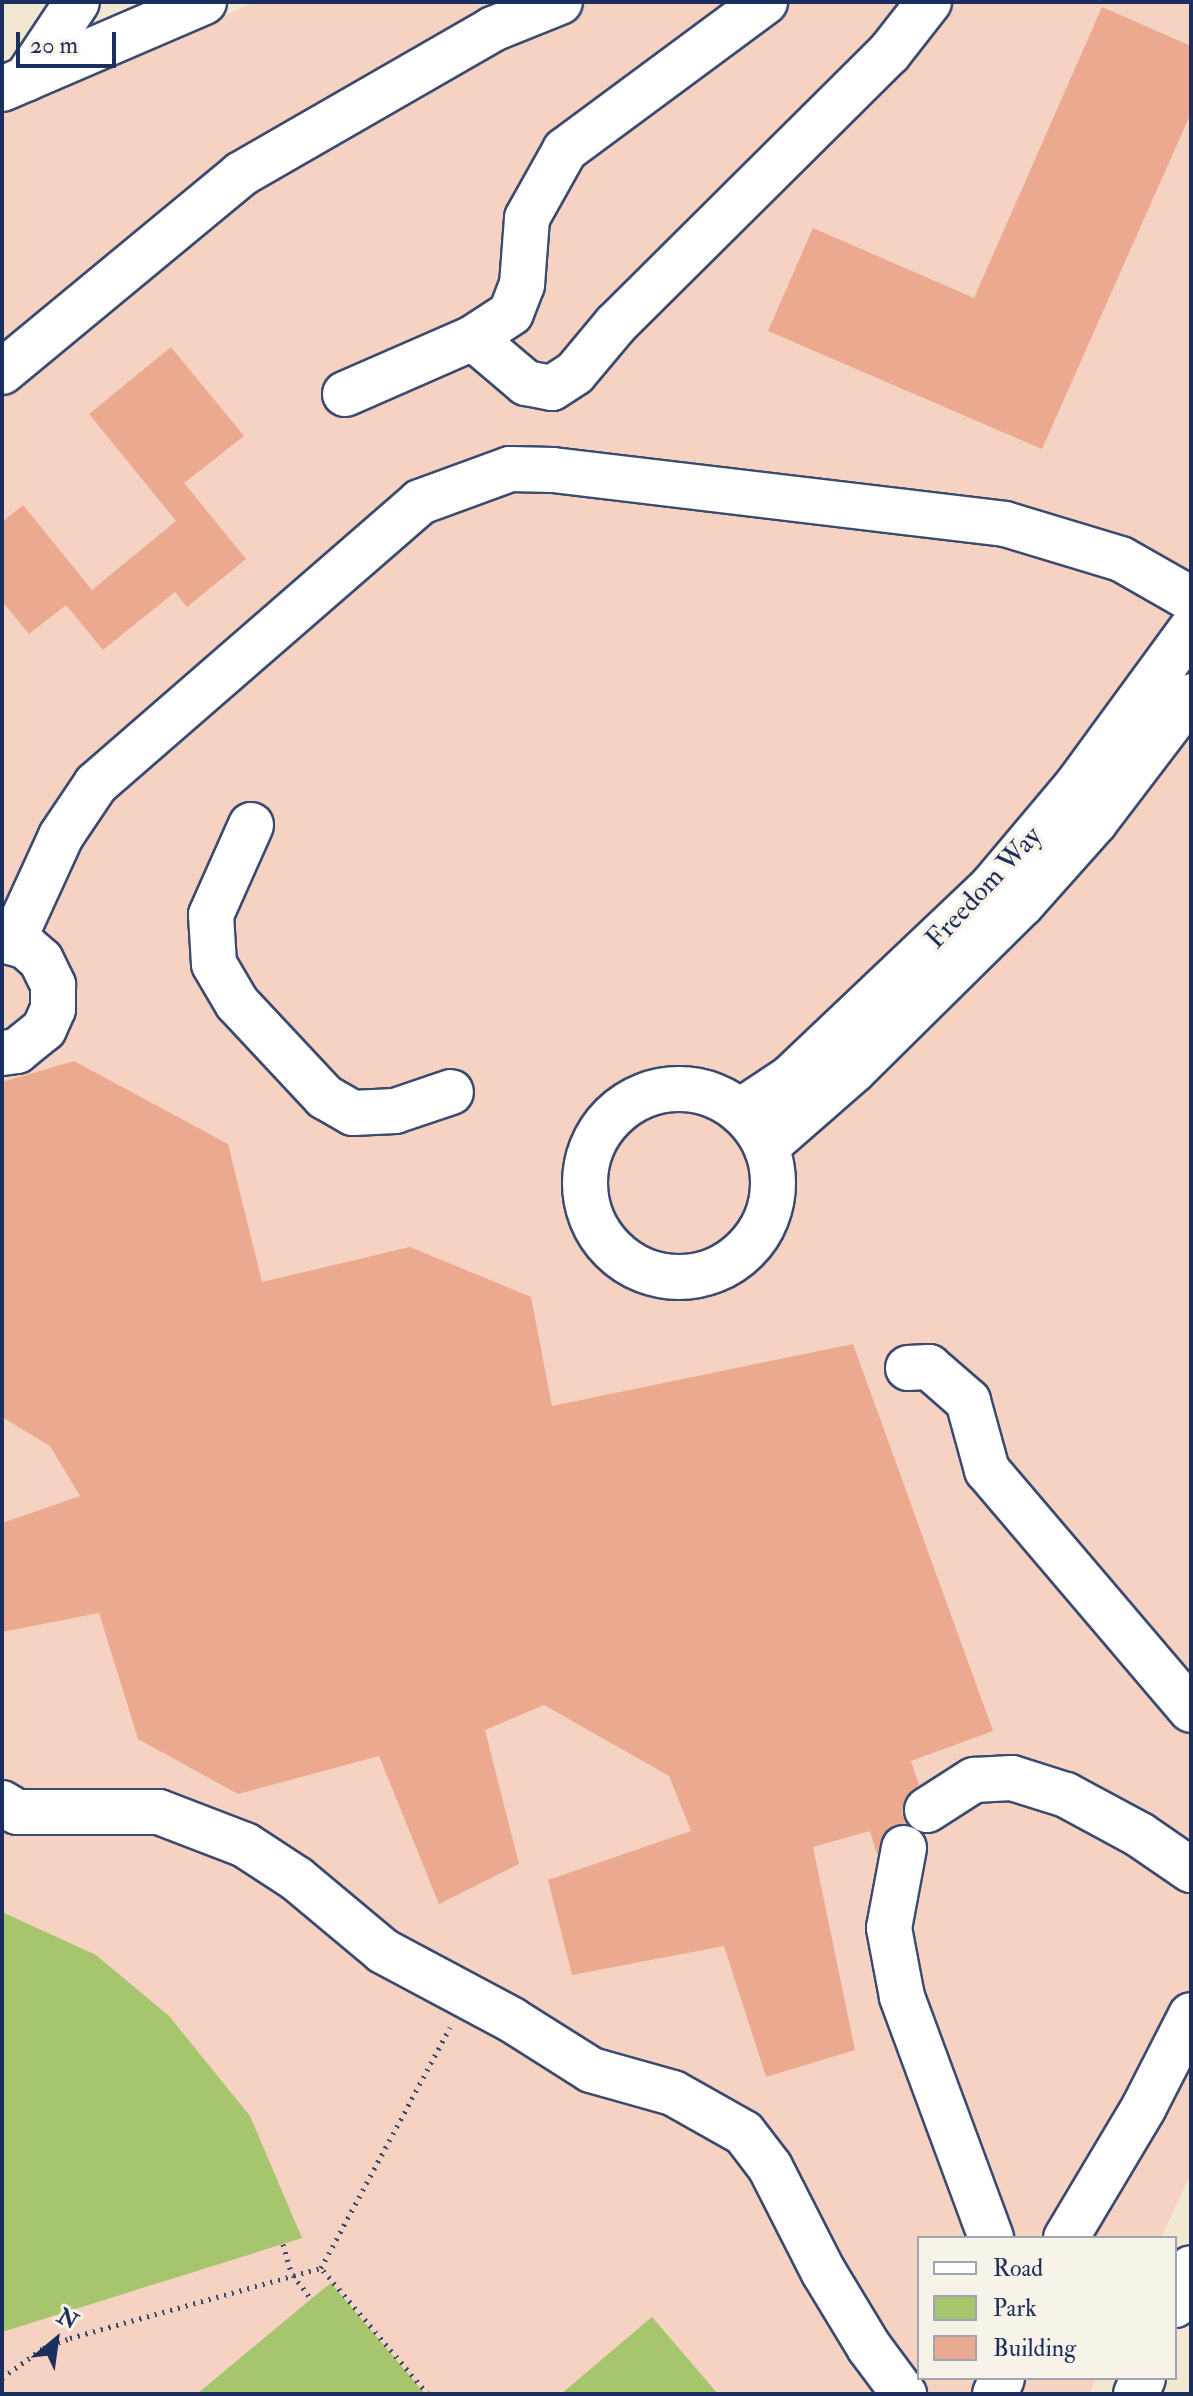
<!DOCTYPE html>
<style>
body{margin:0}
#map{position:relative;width:1193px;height:2396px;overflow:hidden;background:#f2e8d1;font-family:"IM FELL Double Pica",serif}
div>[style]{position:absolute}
.built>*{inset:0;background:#f6d2c3}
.green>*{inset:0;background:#a7c56c}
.building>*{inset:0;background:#ebaa8f}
.path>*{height:5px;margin-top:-2.5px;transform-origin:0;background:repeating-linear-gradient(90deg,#3b4b6f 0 2px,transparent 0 8px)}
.roads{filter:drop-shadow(2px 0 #3b4b6f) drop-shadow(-2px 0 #3b4b6f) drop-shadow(0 2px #3b4b6f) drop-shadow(0 -2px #3b4b6f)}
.minor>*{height:44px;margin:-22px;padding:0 22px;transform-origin:22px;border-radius:22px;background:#fff}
.minor>.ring{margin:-22px;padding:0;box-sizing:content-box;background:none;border:44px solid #fff;border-radius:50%}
span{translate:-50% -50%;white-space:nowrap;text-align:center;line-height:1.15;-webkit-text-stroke:7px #f7f3e8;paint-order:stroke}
.street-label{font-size:28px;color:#1b2f5e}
.frame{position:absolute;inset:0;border:4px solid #1b2f5e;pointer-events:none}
.legend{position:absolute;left:917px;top:2236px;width:260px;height:144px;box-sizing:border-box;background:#f7f3e8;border:2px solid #9fa5b1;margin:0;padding:10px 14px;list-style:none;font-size:24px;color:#1b2f5e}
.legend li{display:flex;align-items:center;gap:16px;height:40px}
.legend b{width:40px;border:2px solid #9fa5b1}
.north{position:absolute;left:16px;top:2300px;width:80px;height:80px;-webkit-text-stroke:6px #f7f3e8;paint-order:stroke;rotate:29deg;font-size:22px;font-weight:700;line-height:32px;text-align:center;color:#1b2f5e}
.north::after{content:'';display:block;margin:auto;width:28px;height:36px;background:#1b2f5e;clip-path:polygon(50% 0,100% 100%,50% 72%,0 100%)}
.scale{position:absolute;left:16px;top:32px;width:100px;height:36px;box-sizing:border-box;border:4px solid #1b2f5e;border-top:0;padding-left:10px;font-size:24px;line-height:28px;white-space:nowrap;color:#1b2f5e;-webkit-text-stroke:6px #f7f3e8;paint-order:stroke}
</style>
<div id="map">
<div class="built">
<div style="clip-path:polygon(256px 2px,1191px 2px,1191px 2173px,1161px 2238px,919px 2238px,919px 2378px,1097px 2378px,1089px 2394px,2px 2394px,2px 109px)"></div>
</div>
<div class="green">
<div style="clip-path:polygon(2px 1912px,96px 1955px,169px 2016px,250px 2116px,302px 2238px,2px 2332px)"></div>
<div style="clip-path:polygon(331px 2283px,425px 2394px,197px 2394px,311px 2299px)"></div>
<div style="clip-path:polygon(652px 2317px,718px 2394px,561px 2394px)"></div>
</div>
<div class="building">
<div style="clip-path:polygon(1102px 7px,1191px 46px,1191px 113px,1042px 449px,768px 331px,813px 228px,974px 298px)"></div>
<div style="clip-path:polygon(171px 347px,244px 436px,184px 483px,246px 559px,187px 607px,175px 592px,103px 650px,66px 605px,29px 634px,2px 601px,2px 522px,23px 505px,92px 590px,176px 521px,89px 414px)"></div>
<div style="clip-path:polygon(74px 1061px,228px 1144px,262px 1282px,410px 1247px,531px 1297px,552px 1406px,853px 1344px,993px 1731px,911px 1761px,919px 1785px,905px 1799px,902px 1812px,906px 1824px,886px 1831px,877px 1855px,870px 1831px,813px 1847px,855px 2050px,766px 2077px,724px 1946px,572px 1975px,548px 1880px,691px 1831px,669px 1776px,544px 1705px,485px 1730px,519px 1864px,439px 1904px,379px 1756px,238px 1794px,138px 1739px,99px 1613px,2px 1632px,2px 1523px,80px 1496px,50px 1446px,2px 1417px,2px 1082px)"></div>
</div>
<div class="path">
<div style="left:283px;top:2244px;width:32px;rotate:74deg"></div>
<div style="left:293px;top:2275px;width:30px;rotate:53deg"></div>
<div style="left:2px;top:2378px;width:51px;rotate:-36.2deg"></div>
<div style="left:43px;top:2348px;width:29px;rotate:-20deg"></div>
<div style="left:70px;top:2338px;width:261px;rotate:-15.6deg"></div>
<div style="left:428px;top:2394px;width:165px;rotate:-130.3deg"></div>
<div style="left:321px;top:2268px;width:273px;rotate:-61.8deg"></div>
</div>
<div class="roads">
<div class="minor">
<div style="left:26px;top:79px;width:92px;rotate:-56.5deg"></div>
<div style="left:2px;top:89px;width:220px;rotate:-23.3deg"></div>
<div style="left:473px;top:338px;width:70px;rotate:40.3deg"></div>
<div style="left:526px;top:383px;width:26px;rotate:11deg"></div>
<div style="left:552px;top:388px;width:27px;rotate:-33deg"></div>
<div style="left:575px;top:373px;width:64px;rotate:-50.1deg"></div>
<div style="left:616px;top:324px;width:385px;rotate:-44.8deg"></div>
<div style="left:889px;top:53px;width:65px;rotate:-51.9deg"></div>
<div style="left:2px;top:372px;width:310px;rotate:-39.6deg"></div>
<div style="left:241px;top:174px;width:291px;rotate:-29.9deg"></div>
<div style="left:493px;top:29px;width:72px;rotate:-21.9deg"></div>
<div style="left:345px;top:394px;width:140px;rotate:-23.6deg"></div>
<div style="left:473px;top:338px;width:45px;rotate:-33.3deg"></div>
<div style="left:511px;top:313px;width:30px;rotate:-69deg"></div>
<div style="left:522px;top:285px;width:67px;rotate:-85.7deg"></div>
<div style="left:527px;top:218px;width:78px;rotate:-60.8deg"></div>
<div style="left:565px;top:150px;width:249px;rotate:-36.5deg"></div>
<div style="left:251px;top:825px;width:98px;rotate:114deg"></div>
<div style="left:211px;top:915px;width:49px;rotate:86.5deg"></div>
<div style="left:214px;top:964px;width:45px;rotate:59.5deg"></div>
<div style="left:237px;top:1003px;width:129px;rotate:46.9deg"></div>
<div style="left:325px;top:1097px;width:32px;rotate:30deg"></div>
<div style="left:353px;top:1113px;width:42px;rotate:-2.7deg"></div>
<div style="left:395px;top:1111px;width:59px;rotate:-18.7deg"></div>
<div style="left:2px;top:940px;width:24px;rotate:15deg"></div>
<div style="left:25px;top:946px;width:21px;rotate:41deg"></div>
<div style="left:41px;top:960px;width:28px;rotate:64deg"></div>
<div style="left:53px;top:985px;width:24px;rotate:90deg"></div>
<div style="left:53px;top:1009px;width:22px;rotate:114deg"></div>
<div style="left:44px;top:1029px;width:35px;rotate:141deg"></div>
<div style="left:17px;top:1051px;width:15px;rotate:172deg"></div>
<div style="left:13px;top:941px;width:115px;rotate:-65.4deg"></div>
<div style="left:61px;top:836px;width:63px;rotate:-56.1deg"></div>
<div style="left:96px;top:784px;width:430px;rotate:-41deg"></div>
<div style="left:420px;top:502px;width:96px;rotate:-20.1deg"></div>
<div style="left:510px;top:469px;width:43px;rotate:1.3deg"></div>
<div style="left:553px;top:470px;width:455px;rotate:6.8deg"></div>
<div style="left:1005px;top:524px;width:121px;rotate:16.8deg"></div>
<div style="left:1121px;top:559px;width:81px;rotate:29.7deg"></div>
<div class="ring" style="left:585px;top:1089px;width:144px;height:144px"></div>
<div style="left:740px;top:1111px;width:60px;rotate:-33.4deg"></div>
<div style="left:790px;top:1078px;width:279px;rotate:-43.5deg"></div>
<div style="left:992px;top:886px;width:132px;rotate:-49.9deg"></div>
<div style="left:1077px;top:785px;width:193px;rotate:-53.8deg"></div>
<div style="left:766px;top:1147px;width:117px;rotate:-41.2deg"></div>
<div style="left:854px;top:1070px;width:236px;rotate:-44.7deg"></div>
<div style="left:1022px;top:904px;width:110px;rotate:-48.3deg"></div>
<div style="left:1095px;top:822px;width:158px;rotate:-52.7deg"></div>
<div style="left:908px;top:1368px;width:21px;rotate:-3deg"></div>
<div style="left:929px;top:1367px;width:52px;rotate:41.1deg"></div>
<div style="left:968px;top:1401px;width:72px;rotate:74.6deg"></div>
<div style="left:987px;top:1470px;width:315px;rotate:49.6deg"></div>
<div style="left:2px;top:1803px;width:17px;rotate:31deg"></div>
<div style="left:17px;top:1812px;width:142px"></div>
<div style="left:159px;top:1812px;width:92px;rotate:21deg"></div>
<div style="left:245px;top:1845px;width:62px;rotate:33.2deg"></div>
<div style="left:297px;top:1879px;width:112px;rotate:39.9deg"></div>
<div style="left:383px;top:1951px;width:146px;rotate:28.1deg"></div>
<div style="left:512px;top:2020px;width:93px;rotate:32.3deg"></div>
<div style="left:591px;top:2070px;width:85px;rotate:15.7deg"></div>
<div style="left:673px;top:2093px;width:81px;rotate:29.4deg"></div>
<div style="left:744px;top:2133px;width:43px;rotate:52.6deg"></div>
<div style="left:770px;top:2167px;width:117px;rotate:63deg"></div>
<div style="left:823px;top:2271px;width:89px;rotate:58.8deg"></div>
<div style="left:869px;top:2347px;width:59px;rotate:53.3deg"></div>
<div style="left:927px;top:1810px;width:56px;rotate:-32.6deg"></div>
<div style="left:974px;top:1780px;width:38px;rotate:-3deg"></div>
<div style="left:1012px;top:1778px;width:57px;rotate:17.5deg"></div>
<div style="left:1066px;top:1795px;width:84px;rotate:28.4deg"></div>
<div style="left:1140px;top:1835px;width:62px;rotate:34.5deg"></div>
<div style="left:904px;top:1848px;width:81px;rotate:100.6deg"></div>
<div style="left:889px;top:1928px;width:70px;rotate:79.3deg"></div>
<div style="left:902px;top:1997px;width:257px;rotate:69.7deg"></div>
<div style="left:1066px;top:2238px;width:152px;rotate:-59.2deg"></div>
<div style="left:1144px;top:2107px;width:103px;rotate:-62.9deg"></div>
<div style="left:1175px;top:2305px;width:40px;rotate:-66.6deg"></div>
<div style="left:995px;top:2394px;width:17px;rotate:-66deg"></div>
<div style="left:1136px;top:2394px;width:17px;rotate:-66deg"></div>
</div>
</div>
<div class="street-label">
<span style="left:984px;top:888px;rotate:-47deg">Freedom Way</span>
</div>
<div class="frame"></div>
<ul class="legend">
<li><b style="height:10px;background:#fff"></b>Road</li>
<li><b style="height:22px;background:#a7c56c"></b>Park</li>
<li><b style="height:22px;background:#ebaa8f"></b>Building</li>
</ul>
<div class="north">N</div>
<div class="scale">20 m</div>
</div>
